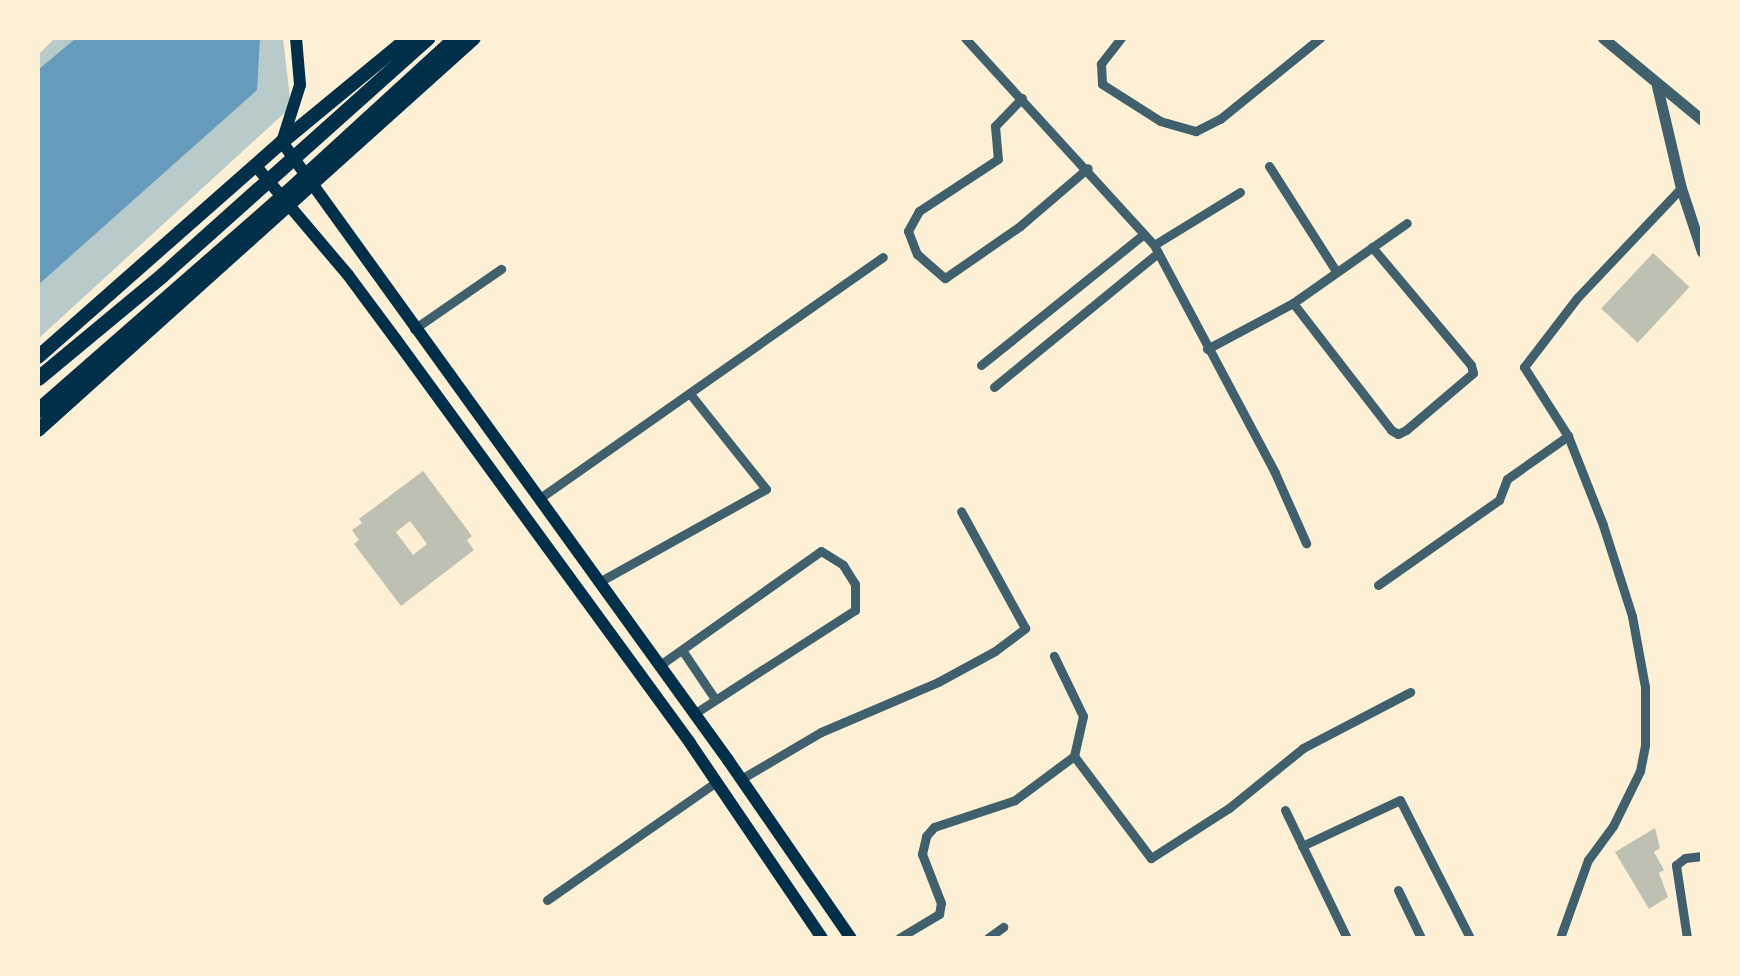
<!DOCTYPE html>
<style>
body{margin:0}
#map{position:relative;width:1740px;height:976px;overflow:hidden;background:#fdf0d5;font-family:"Playfair Display",serif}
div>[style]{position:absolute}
.green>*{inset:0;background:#b9caca}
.water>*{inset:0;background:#669bbc}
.building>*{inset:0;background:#bec0b2;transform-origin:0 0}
.minor>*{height:9px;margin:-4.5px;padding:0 4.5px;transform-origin:4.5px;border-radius:4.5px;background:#3f606c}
.tertiary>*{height:11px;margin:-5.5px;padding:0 5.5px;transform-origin:5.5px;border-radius:5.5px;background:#3f606c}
.secondary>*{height:12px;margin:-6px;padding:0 6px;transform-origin:6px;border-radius:6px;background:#003049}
.primary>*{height:14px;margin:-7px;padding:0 7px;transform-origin:7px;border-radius:7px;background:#003049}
.motorway>*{height:15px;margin:-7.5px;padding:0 7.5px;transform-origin:7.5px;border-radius:7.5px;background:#003049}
span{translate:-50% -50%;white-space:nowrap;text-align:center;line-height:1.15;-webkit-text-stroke:8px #fdf0d5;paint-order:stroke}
.frame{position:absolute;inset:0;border:40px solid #fdf0d5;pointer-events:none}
</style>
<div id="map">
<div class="green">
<div style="clip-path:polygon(55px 38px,283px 38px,291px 107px,38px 339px,38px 55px)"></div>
</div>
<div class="water">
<div style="clip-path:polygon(76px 38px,260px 38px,257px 90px,38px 285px,38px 70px)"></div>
</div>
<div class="building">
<div style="left:1653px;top:253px;width:50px;height:76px;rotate:43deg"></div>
<div style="clip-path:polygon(evenodd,423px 471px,472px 536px,467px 540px,474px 550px,401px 606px,354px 544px,359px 540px,352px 530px,362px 523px,359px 519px,423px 471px,410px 521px,427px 544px,413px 555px,396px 532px,410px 521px)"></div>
<div style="clip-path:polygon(1655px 828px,1660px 848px,1654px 852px,1664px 870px,1659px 873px,1668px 897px,1649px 909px,1615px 852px)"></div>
</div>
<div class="minor">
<div style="left:965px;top:38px;width:280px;rotate:47.6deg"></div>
<div style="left:1154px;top:245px;width:258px;rotate:62deg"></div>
<div style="left:1275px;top:473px;width:77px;rotate:66.1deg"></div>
<div style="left:1121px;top:38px;width:33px;rotate:128deg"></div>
<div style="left:1101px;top:64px;width:20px;rotate:87deg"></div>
<div style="left:1102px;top:84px;width:69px;rotate:32.5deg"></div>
<div style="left:1160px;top:121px;width:37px;rotate:16deg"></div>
<div style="left:1196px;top:131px;width:27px;rotate:-27deg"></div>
<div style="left:1220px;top:119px;width:129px;rotate:-39deg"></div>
<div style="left:1022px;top:98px;width:39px;rotate:134deg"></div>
<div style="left:995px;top:126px;width:33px;rotate:85deg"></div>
<div style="left:998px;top:159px;width:95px;rotate:146.6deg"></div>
<div style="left:919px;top:211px;width:23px;rotate:119deg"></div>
<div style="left:908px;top:231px;width:25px;rotate:69deg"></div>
<div style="left:917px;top:254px;width:37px;rotate:41deg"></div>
<div style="left:945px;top:278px;width:91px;rotate:-34.7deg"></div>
<div style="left:1020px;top:226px;width:89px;rotate:-40.5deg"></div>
<div style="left:1269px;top:166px;width:125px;rotate:57.5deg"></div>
<div style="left:1154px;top:245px;width:101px;rotate:-31.6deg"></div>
<div style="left:1293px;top:303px;width:160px;rotate:52.3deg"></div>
<div style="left:1391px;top:430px;width:8px;rotate:30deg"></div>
<div style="left:1398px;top:434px;width:9px;rotate:-27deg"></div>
<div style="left:1406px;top:430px;width:88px;rotate:-40.4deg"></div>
<div style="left:1473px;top:373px;width:8px;rotate:-104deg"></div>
<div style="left:1471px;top:365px;width:154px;rotate:-130deg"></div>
<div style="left:414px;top:329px;width:106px;rotate:-34.6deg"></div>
<div style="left:1207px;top:349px;width:98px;rotate:-28.1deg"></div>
<div style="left:1293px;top:303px;width:139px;rotate:-35.1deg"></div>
<div style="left:981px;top:365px;width:209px;rotate:-38.8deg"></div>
<div style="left:994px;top:387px;width:212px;rotate:-39.3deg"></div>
<div style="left:540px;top:498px;width:419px;rotate:-35.1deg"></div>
<div style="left:599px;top:582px;width:191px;rotate:-29.1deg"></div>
<div style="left:766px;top:489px;width:120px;rotate:-128.6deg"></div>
<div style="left:1378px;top:585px;width:148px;rotate:-35.1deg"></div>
<div style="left:1499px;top:500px;width:22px;rotate:-69deg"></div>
<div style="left:1507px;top:479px;width:75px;rotate:-35.2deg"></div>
<div style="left:682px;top:650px;width:59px;rotate:56deg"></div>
<div style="left:660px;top:665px;width:197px;rotate:-35.3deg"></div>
<div style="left:821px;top:551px;width:26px;rotate:32deg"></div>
<div style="left:843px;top:565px;width:22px;rotate:58deg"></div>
<div style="left:855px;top:584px;width:26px;rotate:90deg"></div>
<div style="left:855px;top:610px;width:190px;rotate:147.2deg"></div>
<div style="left:1074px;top:756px;width:128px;rotate:53deg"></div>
<div style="left:1151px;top:858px;width:93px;rotate:-32.7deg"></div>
<div style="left:1229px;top:808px;width:95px;rotate:-39deg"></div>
<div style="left:1303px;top:748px;width:121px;rotate:-27.6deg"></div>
<div style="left:741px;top:779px;width:93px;rotate:-30.4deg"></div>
<div style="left:821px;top:732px;width:127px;rotate:-23.1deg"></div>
<div style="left:938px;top:682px;width:65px;rotate:-28.5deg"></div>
<div style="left:995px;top:651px;width:38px;rotate:-37deg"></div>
<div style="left:1025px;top:628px;width:133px;rotate:-118.7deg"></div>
<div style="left:1285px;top:810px;width:142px;rotate:64.2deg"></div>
<div style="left:1302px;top:846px;width:108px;rotate:-25.1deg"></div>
<div style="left:1400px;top:800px;width:155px;rotate:63.1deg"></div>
<div style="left:1398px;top:890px;width:53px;rotate:64.4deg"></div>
<div style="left:547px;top:900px;width:206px;rotate:-34.9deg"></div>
<div style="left:899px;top:938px;width:47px;rotate:-31deg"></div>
<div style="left:939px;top:914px;width:11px;rotate:-80deg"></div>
<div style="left:941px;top:903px;width:53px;rotate:-111.2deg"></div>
<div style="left:922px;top:854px;width:18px;rotate:-77deg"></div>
<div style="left:926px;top:836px;width:12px;rotate:-48deg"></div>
<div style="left:934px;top:827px;width:85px;rotate:-18.4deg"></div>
<div style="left:1015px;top:800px;width:74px;rotate:-36.7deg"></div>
<div style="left:1074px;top:756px;width:41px;rotate:-77.3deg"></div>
<div style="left:1083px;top:716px;width:67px;rotate:-115.8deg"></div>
<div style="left:988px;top:938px;width:19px;rotate:-36deg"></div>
<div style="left:1560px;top:938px;width:83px;rotate:-70.3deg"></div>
<div style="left:1588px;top:860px;width:42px;rotate:-53.7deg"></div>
<div style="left:1613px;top:826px;width:61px;rotate:-63.9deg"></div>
<div style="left:1640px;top:771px;width:26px;rotate:-79deg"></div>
<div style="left:1645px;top:745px;width:58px;rotate:-90deg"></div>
<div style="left:1645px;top:687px;width:72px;rotate:-100.4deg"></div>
<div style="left:1632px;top:616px;width:96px;rotate:-107.7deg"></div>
<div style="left:1603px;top:525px;width:96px;rotate:-111.5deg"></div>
<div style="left:1568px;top:436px;width:82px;rotate:-122.5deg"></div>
<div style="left:1524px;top:367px;width:87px;rotate:-52.5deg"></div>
<div style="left:1577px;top:298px;width:151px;rotate:-46.6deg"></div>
<div style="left:1687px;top:938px;width:74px;rotate:-98.6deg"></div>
<div style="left:1676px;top:865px;width:11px;rotate:-38deg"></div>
<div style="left:1685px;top:858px;width:17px;rotate:-7deg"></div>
</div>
<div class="tertiary">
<div style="left:1603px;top:38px;width:129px;rotate:39.6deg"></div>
<div style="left:1657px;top:86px;width:105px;rotate:76.8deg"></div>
<div style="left:1681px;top:188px;width:67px;rotate:71.8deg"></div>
</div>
<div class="secondary">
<div style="left:296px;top:38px;width:47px;rotate:85.1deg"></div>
<div style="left:300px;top:85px;width:60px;rotate:107.5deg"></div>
<div style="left:282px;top:142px;width:762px;rotate:54.18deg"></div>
<div style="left:728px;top:760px;width:216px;rotate:55.4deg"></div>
<div style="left:255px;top:165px;width:144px;rotate:49.8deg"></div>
<div style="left:348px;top:275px;width:82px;rotate:53.4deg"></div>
<div style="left:397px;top:341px;width:497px;rotate:53.9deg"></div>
<div style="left:690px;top:743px;width:235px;rotate:55.9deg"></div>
</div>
<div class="primary">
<div style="left:38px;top:357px;width:325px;rotate:-41.4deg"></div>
<div style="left:282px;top:142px;width:163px;rotate:-39.5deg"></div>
<div style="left:38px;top:430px;width:586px;rotate:-41.96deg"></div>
</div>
<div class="motorway">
<div style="left:38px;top:378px;width:161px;rotate:-39.7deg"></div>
<div style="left:162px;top:275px;width:356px;rotate:-41.8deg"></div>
<div style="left:38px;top:410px;width:331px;rotate:-41.2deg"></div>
<div style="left:287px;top:192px;width:228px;rotate:-42.5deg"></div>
</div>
<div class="frame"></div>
</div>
